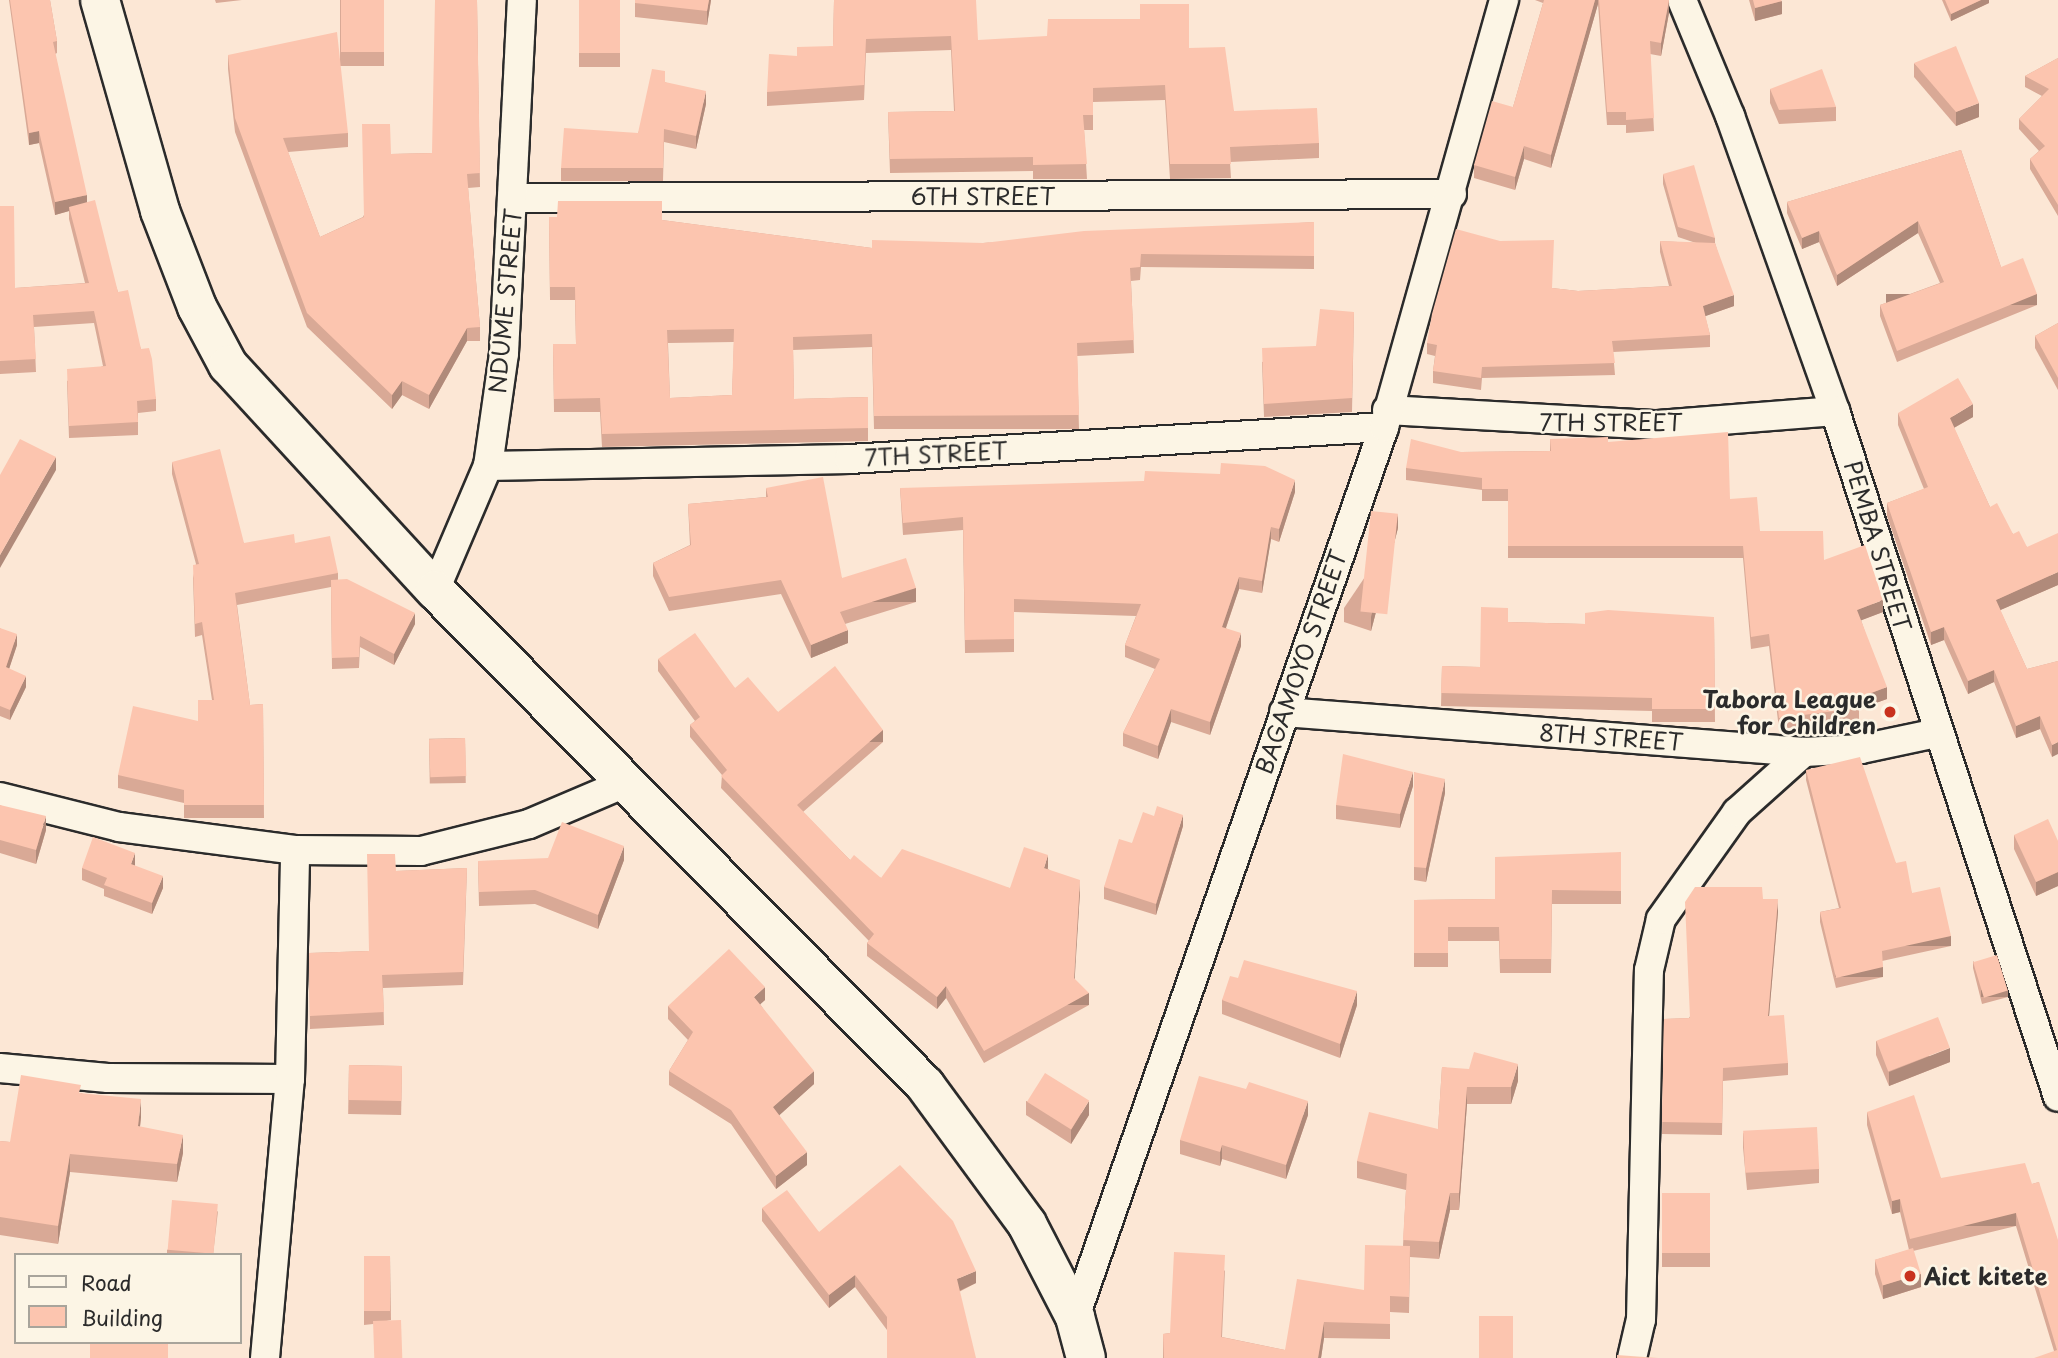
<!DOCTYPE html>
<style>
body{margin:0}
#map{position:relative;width:2058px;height:1358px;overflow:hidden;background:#fce7d5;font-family:"Playpen Sans",sans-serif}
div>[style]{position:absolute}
.roads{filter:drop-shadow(2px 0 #2b2b2b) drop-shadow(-2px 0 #2b2b2b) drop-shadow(0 2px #2b2b2b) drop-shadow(0 -2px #2b2b2b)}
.street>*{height:28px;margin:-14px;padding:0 14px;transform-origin:14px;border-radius:14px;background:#fcf5e5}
.highway>*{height:38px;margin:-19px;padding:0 19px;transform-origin:19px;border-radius:19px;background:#fcf5e5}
.wall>*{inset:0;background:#d9a996;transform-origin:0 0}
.shaded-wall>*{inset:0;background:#b08a7a;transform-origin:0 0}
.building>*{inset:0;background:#fcc5af;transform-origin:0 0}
.dots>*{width:19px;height:19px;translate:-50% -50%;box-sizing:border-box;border:4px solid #fcf5e5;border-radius:50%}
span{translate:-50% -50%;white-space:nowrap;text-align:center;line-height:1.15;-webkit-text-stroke:5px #fcf5e5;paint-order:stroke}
.street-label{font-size:23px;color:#2b2b2b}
.poi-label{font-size:23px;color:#2b2b2b;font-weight:700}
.right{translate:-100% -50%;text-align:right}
.left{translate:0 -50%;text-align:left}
.legend{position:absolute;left:14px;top:1253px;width:228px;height:91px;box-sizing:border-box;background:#fcf5e5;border:2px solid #a8a49b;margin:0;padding:9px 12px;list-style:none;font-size:21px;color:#2b2b2b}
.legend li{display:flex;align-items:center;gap:14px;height:35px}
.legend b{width:35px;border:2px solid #a8a49b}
</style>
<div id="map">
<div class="roads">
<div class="street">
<div style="left:1682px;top:0;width:126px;rotate:67.5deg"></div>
<div style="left:1730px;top:116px;width:313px;rotate:70.4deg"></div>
<div style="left:1835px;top:411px;width:721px;rotate:71.99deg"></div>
<div style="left:514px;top:198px;width:938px;rotate:-0.24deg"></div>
<div style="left:1387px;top:410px;width:271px;rotate:3.2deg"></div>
<div style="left:1658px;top:425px;width:178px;rotate:-4.5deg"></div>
<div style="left:488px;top:466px;width:361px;rotate:-1.1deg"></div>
<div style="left:849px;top:459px;width:536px;rotate:-3.42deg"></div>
<div style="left:435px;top:590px;width:135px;rotate:-66.9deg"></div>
<div style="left:488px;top:466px;width:114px;rotate:-81.9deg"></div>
<div style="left:504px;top:353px;width:353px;rotate:-87.1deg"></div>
<div style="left:1284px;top:712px;width:522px;rotate:4.4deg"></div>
<div style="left:1804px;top:752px;width:57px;rotate:-3deg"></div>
<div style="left:1861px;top:749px;width:78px;rotate:-11.9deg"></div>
<div style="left:0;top:797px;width:123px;rotate:14.1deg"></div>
<div style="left:119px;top:827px;width:177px;rotate:7.4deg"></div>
<div style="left:295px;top:850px;width:126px;rotate:0.5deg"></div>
<div style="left:421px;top:851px;width:111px;rotate:-14deg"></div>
<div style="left:529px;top:824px;width:110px;rotate:-23.1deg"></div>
<div style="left:0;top:1068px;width:108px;rotate:5.3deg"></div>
<div style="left:108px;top:1078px;width:182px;rotate:0.3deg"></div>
<div style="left:1075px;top:1317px;width:942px;rotate:-70.85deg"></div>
<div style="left:1384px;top:427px;width:444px;rotate:-74.3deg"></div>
<div style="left:265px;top:1358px;width:280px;rotate:-84.9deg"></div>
<div style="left:290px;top:1079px;width:229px;rotate:-88.7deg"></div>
<div style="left:1632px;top:1358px;width:39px;rotate:-77deg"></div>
<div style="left:1641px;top:1320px;width:350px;rotate:-88.7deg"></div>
<div style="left:1649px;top:970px;width:52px;rotate:-76.8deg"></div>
<div style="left:1661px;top:919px;width:131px;rotate:-54.6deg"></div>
<div style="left:1737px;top:812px;width:90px;rotate:-41.8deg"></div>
</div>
<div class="highway">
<div style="left:100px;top:0;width:219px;rotate:74.1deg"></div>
<div style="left:160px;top:211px;width:103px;rotate:68.9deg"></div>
<div style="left:197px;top:307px;width:66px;rotate:61.9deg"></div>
<div style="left:228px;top:365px;width:306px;rotate:47.4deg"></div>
<div style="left:435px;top:590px;width:697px;rotate:45.29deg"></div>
<div style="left:925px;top:1085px;width:172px;rotate:53.7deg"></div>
<div style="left:1027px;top:1224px;width:105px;rotate:62.7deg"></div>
<div style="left:1075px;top:1317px;width:42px;rotate:75deg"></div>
</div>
</div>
<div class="wall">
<div style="clip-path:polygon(9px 0,50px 0,57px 41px,57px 53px,55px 54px,87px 202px,118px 292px,141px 349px,156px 399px,156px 411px,138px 413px,138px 435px,69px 438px,67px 381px,103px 366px,94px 323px,34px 327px,36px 372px,0 374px,0 206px,15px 288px,85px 283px,69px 219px,69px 211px,55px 215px,39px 143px,29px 145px)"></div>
<div style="clip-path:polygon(215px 0,242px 0,216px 3px)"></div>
<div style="left:340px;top:0;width:44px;height:66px"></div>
<div style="clip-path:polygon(477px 0,480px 187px,468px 188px,480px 327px,480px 341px,467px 341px,429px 409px,402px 395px,392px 409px,307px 327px,235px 132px,228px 69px,228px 55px,348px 133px,348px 147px,288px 152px,320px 237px,363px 217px,391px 154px,432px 153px)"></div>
<div style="left:579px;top:0;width:41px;height:67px"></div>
<div style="clip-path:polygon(635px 0,711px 0,707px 25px,635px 17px)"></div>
<div style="clip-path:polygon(834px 0,978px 40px,1189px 48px,1234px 111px,1319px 143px,1319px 158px,1230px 162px,1231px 178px,1170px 179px,1165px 100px,1093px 102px,1093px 130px,1084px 130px,1087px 179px,1033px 179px,1033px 171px,890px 173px,888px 112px,954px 111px,951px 50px,866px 53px,864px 100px,767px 106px,767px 92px,797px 56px,833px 46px)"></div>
<div style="clip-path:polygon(1535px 0,1669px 0,1669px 13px,1661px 56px,1650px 54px,1654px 131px,1626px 133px,1626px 125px,1607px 125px,1598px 4px,1551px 168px,1524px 159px,1515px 190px,1474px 178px,1474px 165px,1513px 107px,1543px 3px)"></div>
<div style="clip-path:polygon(1749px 0,1781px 0,1782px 14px,1755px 21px)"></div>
<div style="clip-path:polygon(1942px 0,1989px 0,1989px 3px,1951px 21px)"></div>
<div style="clip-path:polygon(2058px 58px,2058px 216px,2030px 169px,2030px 159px,2039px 151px,2019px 129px,2019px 119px,2042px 96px,2025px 87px,2025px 76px)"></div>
<div style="clip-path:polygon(1914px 63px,1979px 117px,1956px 126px,1914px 77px)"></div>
<div style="clip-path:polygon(665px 82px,706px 104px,696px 149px,664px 142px,663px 181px,561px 181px,561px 168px,638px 133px)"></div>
<div style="clip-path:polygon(1770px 89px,1836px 107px,1836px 121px,1779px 124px,1770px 103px)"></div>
<div style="clip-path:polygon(1961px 150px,2001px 267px,2037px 305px,1897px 362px,1880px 316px,1880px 305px,1940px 283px,1918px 233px,1837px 286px,1819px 242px,1802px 249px,1787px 213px,1787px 202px)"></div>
<div style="clip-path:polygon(1663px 174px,1715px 238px,1715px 243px,1734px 306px,1705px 316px,1710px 335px,1710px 347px,1613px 352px,1615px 375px,1482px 378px,1481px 390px,1433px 383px,1433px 371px,1435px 356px,1427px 354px,1427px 343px,1552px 288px,1578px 291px,1669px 286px,1660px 252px,1660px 241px,1696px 243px,1678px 237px,1663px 184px)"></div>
<div style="clip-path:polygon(evenodd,549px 217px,662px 220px,872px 248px,983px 243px,1314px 222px,1314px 269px,1141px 267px,1140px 280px,1131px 281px,1134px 353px,1077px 356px,1079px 429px,874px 429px,872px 347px,793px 350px,794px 399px,868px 397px,868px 441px,602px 447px,600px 412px,554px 412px,553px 344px,576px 344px,575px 300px,550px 300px,549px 217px,734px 342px,732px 395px,670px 398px,668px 343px,734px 342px)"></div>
<div style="clip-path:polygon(1354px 312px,1352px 412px,1264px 417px,1262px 362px,1316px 346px)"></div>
<div style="clip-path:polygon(2058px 323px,2058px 390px,2035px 348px,2035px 336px)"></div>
<div style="clip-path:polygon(1898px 413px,1973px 417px,1954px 428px,1990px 507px,2013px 534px,2027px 547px,2058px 585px,2000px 610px,2027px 669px,2058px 661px,2052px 757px,2040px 729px,2016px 738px,1994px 682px,1968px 694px,1944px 640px,1931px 645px,1887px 516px,1887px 503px,1924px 489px,1898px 425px)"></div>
<div style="clip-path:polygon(1550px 439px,1608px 442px,1730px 499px,1760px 531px,1824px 560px,1883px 612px,1861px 620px,1887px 699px,1859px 709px,1859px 720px,1779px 729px,1769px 646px,1751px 649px,1743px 558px,1508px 558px,1508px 501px,1482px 501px,1482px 490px,1406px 480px,1406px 468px,1461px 452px,1550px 451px)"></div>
<div style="clip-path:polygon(172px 462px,244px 543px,295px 543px,338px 573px,338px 580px,415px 624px,394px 665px,360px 647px,359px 668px,332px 669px,331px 587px,237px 605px,250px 705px,263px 704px,264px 818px,184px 818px,184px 803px,118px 788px,118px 775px,198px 721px,212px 700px,202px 635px,195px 637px,193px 578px,196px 564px,172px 474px)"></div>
<div style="clip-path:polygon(766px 488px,842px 578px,916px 602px,845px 624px,848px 643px,811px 658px,781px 594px,669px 611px,653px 576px,653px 563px,690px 545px,688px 504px,766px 497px)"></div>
<div style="clip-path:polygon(900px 488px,1295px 492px,1279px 542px,1271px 539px,1262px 593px,1239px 589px,1226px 628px,1241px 646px,1210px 735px,1171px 722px,1158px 759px,1123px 746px,1123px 733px,1155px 669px,1125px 657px,1125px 645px,1136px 616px,1014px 612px,1014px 652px,965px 653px,963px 530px,903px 535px)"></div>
<div style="clip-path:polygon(1398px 528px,1371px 631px,1344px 622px,1344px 608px)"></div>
<div style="clip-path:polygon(1714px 617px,1715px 722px,1652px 722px,1652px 711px,1441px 706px,1442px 666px,1480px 667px,1508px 622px,1585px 624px)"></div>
<div style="clip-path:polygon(0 628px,17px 645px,9px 669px,26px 687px,10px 720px,0 716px)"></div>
<div style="clip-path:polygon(658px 659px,735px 688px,778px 712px,883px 742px,803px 812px,850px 860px,881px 878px,1010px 888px,1048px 867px,1048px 869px,1080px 892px,1074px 978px,1089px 1005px,984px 1063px,946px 998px,937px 1009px,867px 956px,867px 943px,869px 941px,721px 788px,722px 775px,690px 737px,690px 725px,695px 721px,658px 671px)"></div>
<div style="left:465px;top:738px;width:45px;height:36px;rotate:89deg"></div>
<div style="clip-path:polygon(1806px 770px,1896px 863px,1912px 893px,1951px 946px,1882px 961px,1883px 977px,1836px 988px,1820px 922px,1820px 912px,1839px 908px,1806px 780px)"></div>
<div style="clip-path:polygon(1414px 772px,1445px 793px,1426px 882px,1414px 880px)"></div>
<div style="clip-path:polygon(1413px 786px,1400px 828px,1336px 819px,1336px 805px)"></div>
<div style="clip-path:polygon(0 805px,46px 830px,36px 864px,0 853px)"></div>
<div style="clip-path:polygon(1183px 826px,1156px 915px,1104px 899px,1104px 887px,1132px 843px)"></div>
<div style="clip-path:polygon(2014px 835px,2058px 841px,2058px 886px,2036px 896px,2014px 849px)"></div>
<div style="clip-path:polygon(1621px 852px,1621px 904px,1552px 904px,1551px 973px,1500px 973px,1499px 941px,1448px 941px,1448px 967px,1414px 967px,1414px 900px,1495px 899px)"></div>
<div style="clip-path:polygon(624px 860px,598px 929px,535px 904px,479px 906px,478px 861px)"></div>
<div style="clip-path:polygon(135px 866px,163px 888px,152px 914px,104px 896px,104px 889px,82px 880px,82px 868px)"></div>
<div style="clip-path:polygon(467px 868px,463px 985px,383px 988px,384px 1025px,310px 1029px,309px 953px,369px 951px,396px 871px)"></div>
<div style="clip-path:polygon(1763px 899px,1778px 912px,1769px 1016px,1788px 1063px,1788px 1075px,1723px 1081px,1722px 1135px,1662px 1134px,1664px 1019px,1689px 1018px)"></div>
<div style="clip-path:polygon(1973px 961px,2008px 997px,1982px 1004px,1973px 968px)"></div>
<div style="clip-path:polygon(1238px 978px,1357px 1005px,1340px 1058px,1222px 1014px,1222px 1000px)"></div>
<div style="clip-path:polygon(765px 1000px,760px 1004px,814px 1084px,779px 1115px,807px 1165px,776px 1189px,731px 1124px,669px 1085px,669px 1071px,688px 1040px,668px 1019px,668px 1006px)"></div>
<div style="clip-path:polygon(1876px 1041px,1950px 1062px,1889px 1086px,1876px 1055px)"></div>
<div style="left:349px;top:1065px;width:53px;height:49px;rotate:1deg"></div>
<div style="clip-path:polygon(1442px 1067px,1518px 1081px,1511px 1104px,1467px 1104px,1459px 1210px,1450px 1210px,1439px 1259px,1410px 1257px,1409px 1313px,1390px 1312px,1390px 1339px,1324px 1338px,1321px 1358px,1163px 1358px,1163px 1334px,1170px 1333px,1225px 1270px,1222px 1337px,1285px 1350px,1364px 1290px,1403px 1246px,1406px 1190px,1357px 1178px,1357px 1161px,1438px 1129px)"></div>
<div style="clip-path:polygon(81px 1093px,141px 1117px,140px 1127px,183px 1153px,177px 1182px,70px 1172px,58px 1244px,0 1235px,0 1141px,10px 1142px)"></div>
<div style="clip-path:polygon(1026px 1101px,1089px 1115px,1071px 1144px,1026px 1115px)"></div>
<div style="clip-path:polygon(1867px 1112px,1941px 1178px,2032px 1184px,2039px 1182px,2058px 1358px,2054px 1351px,2016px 1226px,1913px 1251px,1921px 1287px,1883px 1299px,1875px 1274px,1875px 1260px,1909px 1250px,1900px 1212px,1892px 1214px,1867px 1125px)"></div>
<div style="clip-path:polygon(1308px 1115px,1286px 1179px,1222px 1159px,1220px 1166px,1180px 1154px,1180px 1140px)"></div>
<div style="clip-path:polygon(1743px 1133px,1819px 1169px,1819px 1183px,1747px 1190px,1743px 1147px)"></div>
<div style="left:1710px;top:1193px;width:74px;height:48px;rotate:90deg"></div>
<div style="clip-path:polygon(762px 1208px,819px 1232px,976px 1283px,887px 1330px,855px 1287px,829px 1308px,762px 1221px)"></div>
<div style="clip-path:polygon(218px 1211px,213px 1255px,167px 1255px,167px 1250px)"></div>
<div style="clip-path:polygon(364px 1256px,390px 1256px,391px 1320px,373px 1324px,364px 1325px)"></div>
</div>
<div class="shaded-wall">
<div style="clip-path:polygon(709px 0,711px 0,707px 25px,707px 11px)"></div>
<div style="clip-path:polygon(1595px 0,1598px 0,1598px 4px,1551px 168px,1551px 155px)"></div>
<div style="clip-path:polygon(1669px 0,1669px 13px,1661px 56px,1661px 43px)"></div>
<div style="clip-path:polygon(1981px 0,1989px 0,1989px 3px,1951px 21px,1951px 14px)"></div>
<div style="clip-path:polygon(1782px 1px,1782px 14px,1755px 21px,1755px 8px)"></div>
<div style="clip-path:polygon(706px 91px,706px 104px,696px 149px,696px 136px)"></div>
<div style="clip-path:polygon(1979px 103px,1979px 117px,1956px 126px,1956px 112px)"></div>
<div style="clip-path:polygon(39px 131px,39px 143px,29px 145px,29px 133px)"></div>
<div style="clip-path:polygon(1524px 146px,1524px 159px,1515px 190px,1515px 177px)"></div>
<div style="clip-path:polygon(87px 195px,87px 207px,69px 207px,69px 211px,55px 215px,55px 202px)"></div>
<div style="clip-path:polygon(1918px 221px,1918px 233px,1837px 286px,1837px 275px)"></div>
<div style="clip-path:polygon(1819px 231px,1819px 242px,1802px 249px,1802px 238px)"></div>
<div style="left:2037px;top:294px;width:11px;height:151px;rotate:90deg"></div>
<div style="clip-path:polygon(1734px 295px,1734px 306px,1703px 317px,1703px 306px)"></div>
<div style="clip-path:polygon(467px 328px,467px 341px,429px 409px,429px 395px)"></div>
<div style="clip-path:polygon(402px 381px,402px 395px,392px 409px,392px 395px)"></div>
<div style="clip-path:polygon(1973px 404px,1973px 417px,1950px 430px,1950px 418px)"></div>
<div style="clip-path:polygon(56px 457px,56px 470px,0 568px,0 555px)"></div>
<div style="clip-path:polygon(1295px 480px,1295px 492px,1279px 542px,1279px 529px)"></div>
<div style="clip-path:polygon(1398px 514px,1398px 528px,1371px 631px,1371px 617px)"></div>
<div style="clip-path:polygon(1271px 527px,1271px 539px,1262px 593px,1262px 581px)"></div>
<div style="clip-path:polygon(2058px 572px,2058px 585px,1996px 612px,1996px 600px)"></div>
<div style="clip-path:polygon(1239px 577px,1239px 589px,1222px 639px,1222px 627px)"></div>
<div style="left:916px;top:588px;width:14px;height:80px;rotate:90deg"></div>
<div style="clip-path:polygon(1883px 600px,1883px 612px,1857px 622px,1857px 610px)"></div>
<div style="clip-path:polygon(415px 613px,415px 624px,394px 665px,394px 654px)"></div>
<div style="clip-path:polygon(1944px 627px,1944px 640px,1931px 645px,1931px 632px)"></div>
<div style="clip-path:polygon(848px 630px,848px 643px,811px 658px,811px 645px)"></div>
<div style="clip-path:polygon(1241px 633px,1241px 646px,1210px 735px,1210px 722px)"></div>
<div style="clip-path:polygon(17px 634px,17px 645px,6px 678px,6px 667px)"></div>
<div style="clip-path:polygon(1994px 670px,1994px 682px,1968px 694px,1968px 681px)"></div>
<div style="clip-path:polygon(26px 676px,26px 687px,10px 720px,10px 710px)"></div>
<div style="clip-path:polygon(1887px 687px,1887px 699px,1859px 709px,1858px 698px)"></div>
<div style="clip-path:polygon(1171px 709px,1171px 722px,1158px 759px,1158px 746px)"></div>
<div style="clip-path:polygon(2040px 716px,2040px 729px,2016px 738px,2016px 726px)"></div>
<div style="left:883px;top:730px;width:12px;height:114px;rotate:90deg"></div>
<div style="clip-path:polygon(2058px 742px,2058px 754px,2052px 757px,2052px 745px)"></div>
<div style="clip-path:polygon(1413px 772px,1413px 786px,1400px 828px,1400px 814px)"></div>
<div style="clip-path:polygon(1445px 779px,1445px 793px,1426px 882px,1426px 868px)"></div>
<div style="clip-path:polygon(1183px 815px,1183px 826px,1156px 915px,1156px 904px)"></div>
<div style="clip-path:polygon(46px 816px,46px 830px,36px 864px,36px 850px)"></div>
<div style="clip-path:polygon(624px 846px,624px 860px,598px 929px,598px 915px)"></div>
<div style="clip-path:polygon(135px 853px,135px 865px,131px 876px,131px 864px)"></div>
<div style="clip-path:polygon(1048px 855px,1048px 867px,1044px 880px,1044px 868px)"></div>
<div style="clip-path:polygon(2058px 872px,2058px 886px,2036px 896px,2036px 882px)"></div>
<div style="clip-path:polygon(163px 876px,163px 888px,152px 914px,152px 903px)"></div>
<div style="clip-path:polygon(1080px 880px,1080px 892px,1074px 990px,1074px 978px)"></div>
<div style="clip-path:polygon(1778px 899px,1778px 912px,1768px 1028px,1768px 1016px)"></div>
<div style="left:1951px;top:936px;width:10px;height:71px;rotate:90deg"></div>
<div style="left:1883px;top:967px;width:10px;height:48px;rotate:90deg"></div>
<div style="clip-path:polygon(946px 986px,946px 998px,937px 1009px,937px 997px)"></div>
<div style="clip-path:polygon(765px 987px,765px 1000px,754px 1010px,754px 997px)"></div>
<div style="left:2008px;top:990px;width:7px;height:27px;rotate:90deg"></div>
<div style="clip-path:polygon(1357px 991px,1357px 1005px,1340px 1058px,1340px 1044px)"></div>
<div style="left:1089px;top:993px;width:12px;height:120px;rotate:90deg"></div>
<div style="clip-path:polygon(1950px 1048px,1950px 1062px,1889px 1086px,1889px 1072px)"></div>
<div style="clip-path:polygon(1518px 1064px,1518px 1081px,1511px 1104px,1511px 1087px)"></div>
<div style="clip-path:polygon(814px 1071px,814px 1084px,773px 1121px,773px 1107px)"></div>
<div style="clip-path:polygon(1467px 1087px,1467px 1104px,1459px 1210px,1459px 1193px)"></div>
<div style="clip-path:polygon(141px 1099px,141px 1117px,138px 1144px,138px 1126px)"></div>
<div style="clip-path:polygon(1089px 1101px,1089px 1115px,1071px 1144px,1071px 1130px)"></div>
<div style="clip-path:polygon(1308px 1101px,1308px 1115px,1286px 1179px,1286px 1165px)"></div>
<div style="clip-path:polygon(183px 1135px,183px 1153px,177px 1182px,177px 1164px)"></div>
<div style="clip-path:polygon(1222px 1145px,1222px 1159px,1220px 1166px,1220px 1152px)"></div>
<div style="clip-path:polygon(807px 1152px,807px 1165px,776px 1189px,776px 1176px)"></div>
<div style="clip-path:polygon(70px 1154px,70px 1172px,58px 1244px,58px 1226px)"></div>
<div style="clip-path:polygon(1450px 1193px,1450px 1210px,1439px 1259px,1439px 1242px)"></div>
<div style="clip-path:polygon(1900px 1199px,1900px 1212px,1892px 1214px,1892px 1201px)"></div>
<div style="left:2016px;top:1213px;width:13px;height:109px;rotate:90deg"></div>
<div style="clip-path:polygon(976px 1271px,976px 1283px,957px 1292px,957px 1279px)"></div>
<div style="clip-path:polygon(1921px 1274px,1921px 1287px,1883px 1299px,1883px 1285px)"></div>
<div style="clip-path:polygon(855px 1275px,855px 1287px,829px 1308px,829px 1295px)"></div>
<div style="clip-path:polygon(1324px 1322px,1324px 1338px,1321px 1358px,1318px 1358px)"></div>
</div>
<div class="building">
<div style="clip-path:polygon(10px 0,50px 0,57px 41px,53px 42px,87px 195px,55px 202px,39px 131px,29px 133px)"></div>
<div style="left:341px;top:0;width:43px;height:52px"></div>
<div style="clip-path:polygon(435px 0,477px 0,480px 173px,467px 174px,480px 327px,467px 328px,429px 395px,402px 381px,392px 395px,307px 313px,235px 118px,228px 55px,337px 32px,348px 133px,283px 138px,320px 237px,364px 217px,362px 124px,390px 124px,391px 154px,432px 153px)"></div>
<div style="left:579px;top:0;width:41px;height:53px"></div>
<div style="clip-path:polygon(635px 0,709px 0,707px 11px,635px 3px)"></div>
<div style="clip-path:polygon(834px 0,976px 0,978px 40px,1047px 36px,1048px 19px,1140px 19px,1140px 4px,1189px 4px,1189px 48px,1225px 47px,1234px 111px,1317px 108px,1319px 143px,1230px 147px,1231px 164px,1170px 164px,1165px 85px,1093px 88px,1093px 115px,1083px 115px,1087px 164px,1033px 165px,1033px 157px,890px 159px,888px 112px,955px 111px,951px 36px,866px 39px,864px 85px,767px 92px,769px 54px,797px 56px,797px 47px,833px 46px)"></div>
<div style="clip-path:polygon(1544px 0,1595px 0,1551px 155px,1524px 146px,1515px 177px,1474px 165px,1492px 101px,1513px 107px)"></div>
<div style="clip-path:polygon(1599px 0,1669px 0,1661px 43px,1650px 41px,1654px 118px,1626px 120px,1626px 112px,1607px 112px)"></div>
<div style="clip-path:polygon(1753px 0,1781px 0,1782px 1px,1755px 8px)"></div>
<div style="clip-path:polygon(1945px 0,1981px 0,1951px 14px)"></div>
<div style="clip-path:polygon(1956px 46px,1979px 103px,1956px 112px,1914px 63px)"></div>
<div style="clip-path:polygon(2058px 58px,2058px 205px,2030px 159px,2045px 146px,2019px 119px,2049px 89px,2025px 76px)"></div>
<div style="clip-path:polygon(652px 69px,665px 71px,665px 82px,706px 91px,696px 136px,664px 129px,663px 168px,561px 168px,564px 128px,638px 133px)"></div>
<div style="clip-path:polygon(1822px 69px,1836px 107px,1779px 110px,1770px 89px)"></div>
<div style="clip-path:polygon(1961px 150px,2001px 267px,2023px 258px,2037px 294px,1897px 351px,1880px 305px,1944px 282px,1918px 221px,1837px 275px,1819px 231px,1802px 238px,1787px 202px)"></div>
<div style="clip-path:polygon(1694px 165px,1715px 238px,1678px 227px,1663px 174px)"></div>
<div style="clip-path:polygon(95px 200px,118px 292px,128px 290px,141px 349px,149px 348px,152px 359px,156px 399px,137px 401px,138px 422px,69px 426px,67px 369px,106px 366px,94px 311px,33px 315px,36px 359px,0 361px,0 206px,14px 206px,15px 288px,89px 283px,69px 207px)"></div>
<div style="clip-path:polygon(evenodd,558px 201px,662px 201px,662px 220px,872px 248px,872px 240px,983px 243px,1084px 231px,1314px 222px,1314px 256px,1141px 254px,1140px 267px,1130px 268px,1134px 340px,1077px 343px,1079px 415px,874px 416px,872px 334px,793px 337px,794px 399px,868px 397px,868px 428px,602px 434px,600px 398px,554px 399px,553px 344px,576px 344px,575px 287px,550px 287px,549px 217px,557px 217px,558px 201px,734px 329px,732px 395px,670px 398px,667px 330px,734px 329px)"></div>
<div style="clip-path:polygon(1456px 229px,1500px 241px,1554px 240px,1552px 288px,1578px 291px,1672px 286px,1660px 241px,1715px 243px,1734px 295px,1703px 306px,1710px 335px,1612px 341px,1615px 363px,1482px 367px,1481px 378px,1433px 371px,1437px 345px,1427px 343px,1432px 314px)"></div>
<div style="clip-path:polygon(1320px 309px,1354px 312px,1352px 398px,1264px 404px,1262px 348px,1316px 346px)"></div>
<div style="clip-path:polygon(2058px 323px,2058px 378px,2035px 336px)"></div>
<div style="clip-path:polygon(1958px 378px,1973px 404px,1950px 418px,1990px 507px,1997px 503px,2013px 534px,2019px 531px,2027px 547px,2058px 533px,2058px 572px,1996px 600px,2027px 669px,2058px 661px,2058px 742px,2052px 745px,2040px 716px,2016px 726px,1994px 670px,1968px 681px,1944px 627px,1931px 632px,1887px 503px,1928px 487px,1898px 413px)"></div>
<div style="clip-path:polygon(1728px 432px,1730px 499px,1757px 497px,1760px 531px,1823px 531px,1824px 560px,1865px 545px,1883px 600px,1857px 610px,1887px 687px,1858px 698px,1859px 708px,1779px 718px,1769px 634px,1751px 637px,1743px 546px,1508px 546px,1508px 489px,1482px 489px,1482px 478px,1406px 468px,1411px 439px,1461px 452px,1551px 451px,1550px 439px,1608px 437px,1608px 442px)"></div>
<div style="clip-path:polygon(20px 439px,56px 457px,0 555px,0 475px)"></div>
<div style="clip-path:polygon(220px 449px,244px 543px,294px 534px,295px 543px,330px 536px,338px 573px,235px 593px,250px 705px,263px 704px,264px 805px,184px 805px,184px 790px,118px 775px,133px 706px,198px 721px,198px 700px,214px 700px,202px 622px,195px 624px,193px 565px,199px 564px,172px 462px)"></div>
<div style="clip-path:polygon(1221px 463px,1265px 466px,1295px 480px,1279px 529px,1271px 527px,1262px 581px,1239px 577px,1222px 627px,1241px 633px,1210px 722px,1171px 709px,1158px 746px,1123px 733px,1160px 659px,1125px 645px,1141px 604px,1014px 599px,1014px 639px,965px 640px,963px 517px,903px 523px,900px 488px,1144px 481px,1145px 471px,1220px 474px)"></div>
<div style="clip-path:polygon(823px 477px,842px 578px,906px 558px,916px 588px,840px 612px,848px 630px,811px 645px,781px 580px,669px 597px,653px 563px,691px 545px,688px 504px,768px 497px,766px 488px)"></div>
<div style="left:1371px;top:511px;width:27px;height:101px;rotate:6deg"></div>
<div style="clip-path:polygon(347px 579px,415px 613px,394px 654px,360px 636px,359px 657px,332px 658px,331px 580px)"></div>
<div style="clip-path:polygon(1481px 607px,1508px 608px,1508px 622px,1585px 624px,1585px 613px,1608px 610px,1714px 617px,1715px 709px,1652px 709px,1652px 698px,1441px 693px,1442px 666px,1480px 667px)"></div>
<div style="clip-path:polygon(0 628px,17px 634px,6px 667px,26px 676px,10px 710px,0 706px)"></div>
<div style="clip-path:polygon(695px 633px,735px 688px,748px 677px,778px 712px,835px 666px,883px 730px,797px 805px,850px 860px,854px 855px,881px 878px,902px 849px,1010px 888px,1024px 847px,1048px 855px,1044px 868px,1080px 880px,1074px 978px,1089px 993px,984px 1051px,946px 986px,937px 997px,867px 943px,874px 934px,721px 776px,727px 770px,690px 725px,700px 717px,658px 659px)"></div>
<div style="left:465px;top:738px;width:38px;height:36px;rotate:88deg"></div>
<div style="clip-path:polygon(1343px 754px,1413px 772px,1400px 814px,1336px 805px)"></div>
<div style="clip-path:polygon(1860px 757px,1896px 863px,1906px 861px,1912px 893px,1940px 887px,1951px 936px,1882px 951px,1883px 967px,1836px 978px,1820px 912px,1841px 908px,1806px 770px)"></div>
<div style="clip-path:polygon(1414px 772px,1445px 779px,1426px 868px,1414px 867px)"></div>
<div style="clip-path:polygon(0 805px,46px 816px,36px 850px,0 840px)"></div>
<div style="clip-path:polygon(1157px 806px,1183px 815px,1156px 904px,1104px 887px,1119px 839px,1132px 843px,1143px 812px,1154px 816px)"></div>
<div style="clip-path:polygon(2048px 819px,2058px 841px,2058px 872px,2036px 882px,2014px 835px)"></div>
<div style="clip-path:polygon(562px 822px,624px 846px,598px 915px,535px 890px,479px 892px,478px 861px,548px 858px)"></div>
<div style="clip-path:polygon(93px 837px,135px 853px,131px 864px,163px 876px,152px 903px,104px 885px,107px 878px,82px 868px)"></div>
<div style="clip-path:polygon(1621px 852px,1621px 891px,1552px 890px,1551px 959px,1500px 959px,1499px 927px,1448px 927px,1448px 953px,1414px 953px,1414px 900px,1495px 899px,1495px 857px)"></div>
<div style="clip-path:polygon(367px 854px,395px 854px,396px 871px,467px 868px,463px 972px,382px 975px,384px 1012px,310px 1016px,309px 953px,369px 951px)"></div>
<div style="clip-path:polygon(1695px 887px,1762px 887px,1763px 899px,1778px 899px,1768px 1016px,1784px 1015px,1788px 1063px,1723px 1068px,1722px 1123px,1662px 1122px,1664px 1019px,1690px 1018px,1685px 902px)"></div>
<div style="clip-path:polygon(729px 949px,765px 987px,754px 997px,814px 1071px,773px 1107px,807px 1152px,776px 1176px,731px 1110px,669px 1071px,693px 1032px,668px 1006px)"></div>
<div style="left:1997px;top:955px;width:37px;height:25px;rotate:73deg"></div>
<div style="clip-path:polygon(1244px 960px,1357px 991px,1340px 1044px,1222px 1000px,1230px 976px,1238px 978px)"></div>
<div style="left:1938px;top:1017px;width:33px;height:66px;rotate:69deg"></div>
<div style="clip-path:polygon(1474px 1052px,1518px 1064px,1511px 1087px,1467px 1087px,1459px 1193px,1450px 1193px,1439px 1242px,1403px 1240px,1407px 1174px,1357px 1161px,1369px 1112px,1438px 1129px,1442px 1067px,1469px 1069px)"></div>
<div style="left:349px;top:1065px;width:53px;height:35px;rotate:1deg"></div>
<div style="left:1045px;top:1073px;width:52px;height:34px;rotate:32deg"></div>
<div style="clip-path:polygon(21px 1075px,81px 1085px,79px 1093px,141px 1099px,138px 1126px,183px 1135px,177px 1164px,70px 1154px,58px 1226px,0 1217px,0 1141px,10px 1142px)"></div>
<div style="clip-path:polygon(1199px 1076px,1246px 1089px,1249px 1082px,1308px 1101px,1286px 1165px,1222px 1145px,1220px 1152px,1180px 1140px)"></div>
<div style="clip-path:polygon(1914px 1095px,1941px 1178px,2025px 1163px,2032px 1184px,2039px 1182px,2058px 1240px,2058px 1358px,2034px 1358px,2057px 1350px,2016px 1213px,1910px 1239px,1900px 1199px,1892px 1201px,1867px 1112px)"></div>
<div style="left:1817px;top:1127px;width:42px;height:74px;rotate:87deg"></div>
<div style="clip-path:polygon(900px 1165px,953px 1221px,976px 1271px,957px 1279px,976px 1358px,887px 1358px,887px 1317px,855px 1275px,829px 1295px,762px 1208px,787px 1190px,819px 1232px)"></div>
<div style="left:1710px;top:1193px;width:60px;height:48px;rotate:90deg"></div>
<div style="left:172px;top:1200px;width:46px;height:50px;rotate:5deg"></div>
<div style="clip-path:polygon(1365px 1245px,1410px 1246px,1409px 1297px,1390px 1296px,1390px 1324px,1324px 1322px,1318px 1358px,1164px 1358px,1163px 1334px,1170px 1333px,1174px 1252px,1225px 1255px,1221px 1337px,1285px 1350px,1297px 1279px,1364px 1290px)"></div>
<div style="left:1913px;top:1248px;width:27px;height:40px;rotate:73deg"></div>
<div style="left:364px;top:1256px;width:26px;height:55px"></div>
<div style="left:1479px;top:1316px;width:34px;height:42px"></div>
<div style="left:401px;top:1320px;width:38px;height:28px;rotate:88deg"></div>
<div style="left:90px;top:1342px;width:78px;height:16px"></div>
<div style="clip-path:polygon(1617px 1355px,1658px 1358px,1617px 1358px)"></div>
</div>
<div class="dots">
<div style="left:1890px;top:712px;background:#c8321e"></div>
<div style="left:1910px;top:1276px;background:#c8321e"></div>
</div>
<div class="street-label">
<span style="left:983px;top:196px">6TH STREET</span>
<span style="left:505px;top:301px;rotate:-85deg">NDUME STREET</span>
<span style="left:1611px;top:422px">7TH STREET</span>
<span style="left:936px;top:454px;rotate:-3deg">7TH STREET</span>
<span style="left:1878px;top:546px;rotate:73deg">PEMBA STREET</span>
<span style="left:1301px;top:662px;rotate:-71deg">BAGAMOYO STREET</span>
<span style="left:1611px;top:737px;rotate:4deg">8TH STREET</span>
</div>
<div class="poi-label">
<span class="right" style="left:1876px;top:712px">Tabora League<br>for Children</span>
<span class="left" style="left:1924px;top:1276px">Aict kitete</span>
</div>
<ul class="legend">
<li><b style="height:9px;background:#fcf5e5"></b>Road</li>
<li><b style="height:19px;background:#fcc5af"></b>Building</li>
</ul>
</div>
